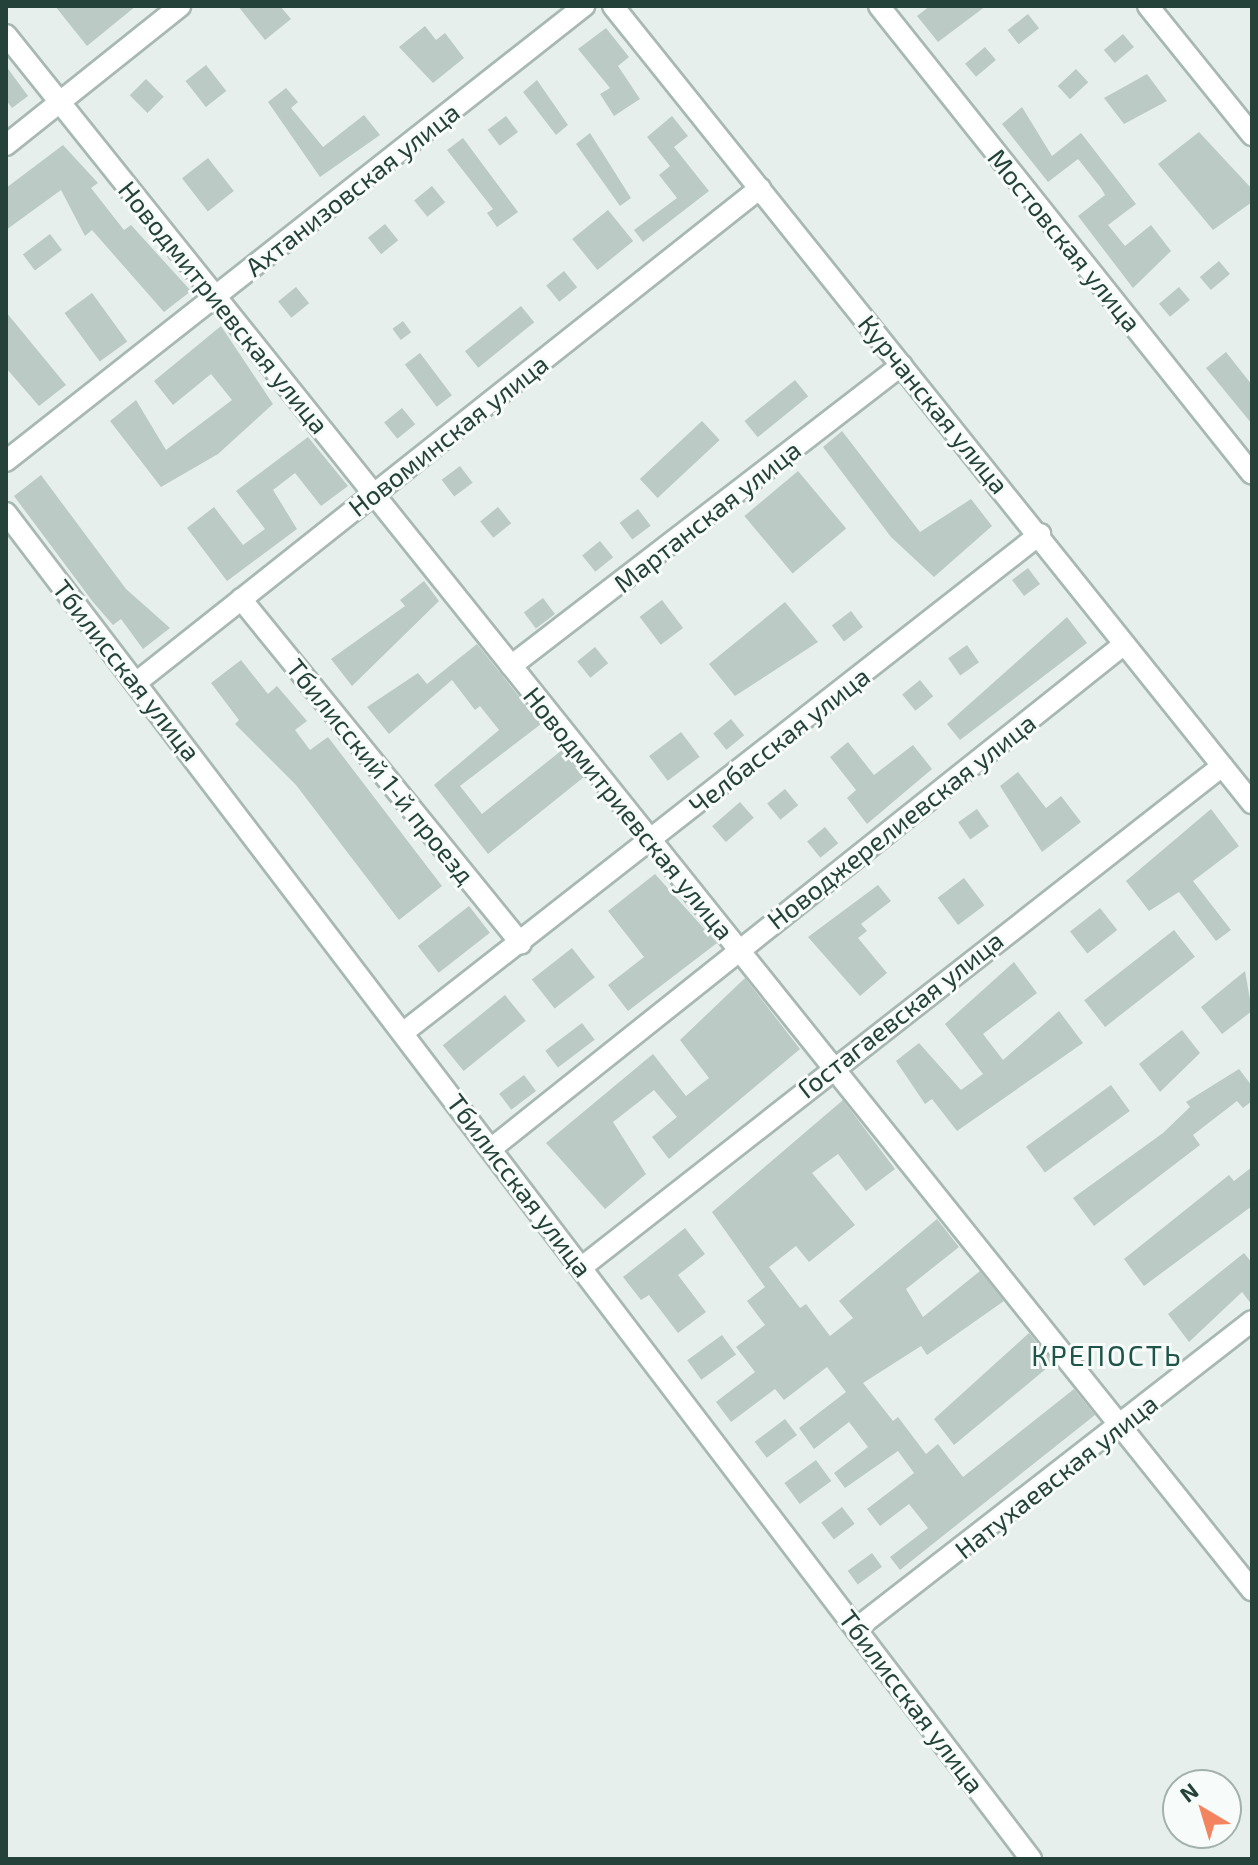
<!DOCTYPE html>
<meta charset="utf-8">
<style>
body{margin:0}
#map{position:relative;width:1258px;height:1865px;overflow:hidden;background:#e6efeb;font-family:"Exo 2",sans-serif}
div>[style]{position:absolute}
.building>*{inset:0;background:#bbcac4;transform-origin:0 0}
.roads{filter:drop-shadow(2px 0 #a8b8b2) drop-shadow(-2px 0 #a8b8b2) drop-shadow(0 2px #a8b8b2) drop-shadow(0 -2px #a8b8b2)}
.minor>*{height:20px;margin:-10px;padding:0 10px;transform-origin:10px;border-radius:10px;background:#fff}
span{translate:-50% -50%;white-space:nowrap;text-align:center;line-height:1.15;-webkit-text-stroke:6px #f7fbf9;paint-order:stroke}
.street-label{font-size:26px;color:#24423a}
.neighbourhood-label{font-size:28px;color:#1f5548;letter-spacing:2px}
.frame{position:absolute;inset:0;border:8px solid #24423a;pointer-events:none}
.north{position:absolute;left:1162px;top:1769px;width:80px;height:80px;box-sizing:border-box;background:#f7fbf9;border:2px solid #a3b1ad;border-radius:50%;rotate:322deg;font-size:22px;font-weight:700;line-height:32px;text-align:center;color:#24423a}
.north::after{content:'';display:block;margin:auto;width:28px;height:36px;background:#f4845f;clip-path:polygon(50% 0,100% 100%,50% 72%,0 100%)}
</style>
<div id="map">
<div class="building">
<div style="clip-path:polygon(55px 6px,136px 6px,87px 46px)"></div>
<div style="clip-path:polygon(238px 6px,280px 6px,291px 19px,265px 40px)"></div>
<div style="clip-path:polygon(930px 6px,986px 6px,938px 42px,917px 16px)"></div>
<div style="left:1028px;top:14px;width:18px;height:26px;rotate:52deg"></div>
<div style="clip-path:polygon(425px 26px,436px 40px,445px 33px,464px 58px,433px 83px,399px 47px)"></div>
<div style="clip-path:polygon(606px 28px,629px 57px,618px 66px,640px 99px,614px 116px,600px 94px,610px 88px,578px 49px)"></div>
<div style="left:1123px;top:34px;width:17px;height:25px;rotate:50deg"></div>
<div style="left:985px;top:47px;width:17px;height:26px;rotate:50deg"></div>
<div style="left:206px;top:65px;width:33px;height:26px;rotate:52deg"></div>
<div style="clip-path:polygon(6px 66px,28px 96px,12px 108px,6px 100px)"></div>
<div style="left:1076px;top:69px;width:18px;height:25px;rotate:47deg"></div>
<div style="clip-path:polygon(1147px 74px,1167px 101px,1124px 124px,1104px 98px)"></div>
<div style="left:146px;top:79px;width:25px;height:23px;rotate:45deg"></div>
<div style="clip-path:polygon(537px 80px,568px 125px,556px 135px,523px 92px)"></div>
<div style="clip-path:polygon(286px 88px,298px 102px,291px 108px,323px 147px,364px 115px,380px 135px,320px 177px,268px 102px)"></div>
<div style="clip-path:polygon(1022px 107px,1052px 156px,1081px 133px,1136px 204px,1108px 225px,1125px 246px,1151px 225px,1171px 251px,1133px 288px,1078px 216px,1105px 195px,1101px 188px,1078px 159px,1048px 182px,1002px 124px)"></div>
<div style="left:506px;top:116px;width:20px;height:23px;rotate:53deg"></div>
<div style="clip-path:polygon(672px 116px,688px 136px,674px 147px,709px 191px,643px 242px,634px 230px,677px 198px,659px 175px,670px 166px,647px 137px)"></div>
<div style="clip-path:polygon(1199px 132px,1252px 189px,1252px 202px,1213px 230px,1158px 164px)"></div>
<div style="clip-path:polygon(590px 133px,631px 198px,620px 206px,576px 144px)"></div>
<div style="clip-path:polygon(463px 138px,518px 212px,497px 227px,487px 213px,493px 209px,447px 150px)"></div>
<div style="clip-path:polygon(63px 145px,98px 183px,91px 188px,124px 230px,131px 225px,191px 291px,164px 312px,92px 230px,85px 236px,61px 190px,6px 230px,6px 188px)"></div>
<div style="left:208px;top:158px;width:42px;height:33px;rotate:52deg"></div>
<div style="left:432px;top:186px;width:21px;height:23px;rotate:51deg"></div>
<div style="left:608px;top:210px;width:40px;height:46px;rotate:51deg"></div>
<div style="left:385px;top:224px;width:21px;height:22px;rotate:51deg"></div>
<div style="left:50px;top:234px;width:20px;height:34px;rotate:53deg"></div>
<div style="left:1219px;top:261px;width:17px;height:25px;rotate:50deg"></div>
<div style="left:564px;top:271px;width:21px;height:23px;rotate:51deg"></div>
<div style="left:296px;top:287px;width:21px;height:23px;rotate:51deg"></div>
<div style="left:1179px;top:287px;width:17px;height:26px;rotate:50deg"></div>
<div style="left:92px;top:293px;width:60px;height:34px;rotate:54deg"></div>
<div style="left:521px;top:306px;width:21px;height:72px;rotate:51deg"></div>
<div style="clip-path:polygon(6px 312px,66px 385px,39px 406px,6px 368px)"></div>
<div style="left:403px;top:321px;width:14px;height:13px;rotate:54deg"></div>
<div style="clip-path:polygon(221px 326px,273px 404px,218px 454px,161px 487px,110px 421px,136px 400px,166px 450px,232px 400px,211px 374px,173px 405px,154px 381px)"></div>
<div style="clip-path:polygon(1226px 352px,1252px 385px,1252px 424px,1206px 368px)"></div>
<div style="left:420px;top:353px;width:53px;height:19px;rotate:53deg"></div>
<div style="left:795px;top:380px;width:21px;height:65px;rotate:51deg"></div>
<div style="left:402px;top:408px;width:21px;height:23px;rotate:51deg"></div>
<div style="left:702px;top:421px;width:26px;height:85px;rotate:47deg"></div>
<div style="clip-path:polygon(842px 431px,920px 532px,971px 499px,992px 526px,934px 577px,891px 537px,823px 447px)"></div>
<div style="clip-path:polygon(308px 437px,348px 486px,321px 506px,295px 473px,273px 490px,297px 529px,227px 581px,187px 528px,214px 507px,243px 545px,265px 529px,236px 491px)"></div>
<div style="left:460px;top:466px;width:21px;height:23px;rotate:53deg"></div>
<div style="left:798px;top:471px;width:75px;height:70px;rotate:50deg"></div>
<div style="clip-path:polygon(41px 475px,126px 589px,170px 628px,143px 649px,121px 619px,113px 625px,93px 602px,14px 496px)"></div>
<div style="left:498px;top:507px;width:21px;height:23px;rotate:51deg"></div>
<div style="left:638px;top:509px;width:21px;height:23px;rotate:53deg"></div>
<div style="left:600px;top:541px;width:21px;height:23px;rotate:51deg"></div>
<div style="left:1028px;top:568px;width:20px;height:20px;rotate:53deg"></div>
<div style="clip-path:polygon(424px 581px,439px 601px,352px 686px,331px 659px,405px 606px,400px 600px)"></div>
<div style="left:543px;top:598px;width:20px;height:24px;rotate:53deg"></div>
<div style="left:662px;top:600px;width:35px;height:28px;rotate:53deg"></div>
<div style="clip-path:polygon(785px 602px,818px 642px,735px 696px,709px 664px)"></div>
<div style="left:851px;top:611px;width:20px;height:24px;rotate:53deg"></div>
<div style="clip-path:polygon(1067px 617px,1087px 643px,960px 740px,947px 724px)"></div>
<div style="clip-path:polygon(477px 644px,541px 724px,460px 786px,482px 814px,562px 750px,584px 777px,488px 854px,434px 785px,499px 730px,480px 706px,475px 710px,452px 680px,389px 734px,367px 707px,418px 673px,427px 684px)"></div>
<div style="left:967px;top:645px;width:21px;height:23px;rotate:55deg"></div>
<div style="left:595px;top:647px;width:21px;height:23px;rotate:51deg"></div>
<div style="clip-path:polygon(241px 660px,268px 694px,277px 686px,307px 721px,295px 730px,310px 750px,328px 737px,442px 886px,399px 920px,296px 785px,235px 724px,239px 720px,211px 683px)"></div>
<div style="left:920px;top:680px;width:21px;height:23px;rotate:51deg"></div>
<div style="left:731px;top:719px;width:21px;height:23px;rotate:51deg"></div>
<div style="left:681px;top:732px;width:31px;height:40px;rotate:53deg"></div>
<div style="clip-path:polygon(848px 742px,874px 775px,913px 745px,932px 769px,867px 824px,847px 798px,856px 790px,830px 757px)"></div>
<div style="clip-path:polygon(1018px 772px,1046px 808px,1061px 796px,1081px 822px,1042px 852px,1000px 786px)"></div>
<div style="left:785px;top:789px;width:21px;height:23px;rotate:51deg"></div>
<div style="left:740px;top:802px;width:21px;height:37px;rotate:49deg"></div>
<div style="left:977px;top:809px;width:21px;height:23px;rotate:55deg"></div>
<div style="clip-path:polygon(1211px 809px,1239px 846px,1193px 881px,1231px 930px,1216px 941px,1179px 892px,1149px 911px,1126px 881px)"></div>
<div style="left:825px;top:827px;width:21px;height:23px;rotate:51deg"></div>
<div style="clip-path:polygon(655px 874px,717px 943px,628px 1011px,608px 985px,644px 957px,608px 911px)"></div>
<div style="left:964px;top:878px;width:34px;height:33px;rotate:53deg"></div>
<div style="clip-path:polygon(878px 885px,891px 901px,861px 924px,867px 931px,858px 938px,887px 973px,860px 996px,808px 937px)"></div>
<div style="left:469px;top:906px;width:34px;height:65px;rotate:52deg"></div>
<div style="left:1100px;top:908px;width:28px;height:38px;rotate:52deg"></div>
<div style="left:1174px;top:930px;width:34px;height:114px;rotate:52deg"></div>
<div style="left:572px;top:948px;width:37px;height:51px;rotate:52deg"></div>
<div style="clip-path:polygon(1014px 962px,1037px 993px,983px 1034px,1003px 1060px,1059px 1011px,1083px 1043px,957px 1131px,932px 1099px,925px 1104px,896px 1061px,919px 1043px,961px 1090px,983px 1074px,945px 1024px)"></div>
<div style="clip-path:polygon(1245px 971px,1252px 1011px,1222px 1034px,1201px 1007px)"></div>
<div style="clip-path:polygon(745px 978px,800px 1049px,669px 1159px,652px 1137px,677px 1117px,654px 1090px,613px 1122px,646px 1174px,605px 1209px,546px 1143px,653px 1054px,686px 1096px,709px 1078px,680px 1040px)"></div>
<div style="left:505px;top:995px;width:33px;height:80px;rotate:51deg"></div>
<div style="left:582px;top:1023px;width:21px;height:46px;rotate:53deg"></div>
<div style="clip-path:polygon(1182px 1030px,1200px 1053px,1160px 1092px,1139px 1064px)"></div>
<div style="clip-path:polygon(1239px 1069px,1252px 1086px,1252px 1101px,1243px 1108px,1237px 1101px,1193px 1135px,1200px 1145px,1094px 1226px,1073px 1198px,1163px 1133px,1190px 1107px,1186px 1102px)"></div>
<div style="left:524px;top:1075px;width:20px;height:31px;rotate:53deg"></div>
<div style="left:1111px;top:1085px;width:32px;height:105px;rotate:54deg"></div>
<div style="clip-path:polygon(843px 1100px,895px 1169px,866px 1191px,838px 1154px,812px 1173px,855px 1225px,809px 1262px,796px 1246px,769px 1267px,800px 1308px,806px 1304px,830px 1336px,853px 1318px,839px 1301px,937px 1219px,959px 1247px,906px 1289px,923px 1317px,980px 1271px,1004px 1301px,927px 1355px,921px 1346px,863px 1383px,893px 1421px,898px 1417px,926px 1454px,938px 1444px,963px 1477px,1074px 1389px,1095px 1415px,900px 1570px,890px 1557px,928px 1528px,909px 1504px,880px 1526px,867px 1509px,914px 1473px,898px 1451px,845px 1488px,834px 1473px,868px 1447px,849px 1422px,814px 1449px,799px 1428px,846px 1392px,827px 1367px,784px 1400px,775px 1389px,731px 1422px,716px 1402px,755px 1372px,736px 1347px,765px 1325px,747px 1301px,765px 1287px,712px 1212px)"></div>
<div style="clip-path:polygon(1252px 1167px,1252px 1206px,1144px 1286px,1124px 1259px,1229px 1175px,1234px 1181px)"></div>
<div style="clip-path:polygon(685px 1228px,705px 1254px,678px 1275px,706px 1312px,678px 1333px,649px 1295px,641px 1300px,623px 1277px)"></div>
<div style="clip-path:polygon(1244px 1253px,1252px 1263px,1252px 1305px,1242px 1292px,1189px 1342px,1168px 1314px)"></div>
<div style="clip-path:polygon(1029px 1333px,1053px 1363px,954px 1445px,934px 1419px)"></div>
<div style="left:722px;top:1335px;width:24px;height:43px;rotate:54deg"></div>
<div style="left:785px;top:1419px;width:20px;height:38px;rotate:53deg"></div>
<div style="left:816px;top:1460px;width:26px;height:39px;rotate:54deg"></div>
<div style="left:842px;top:1507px;width:21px;height:26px;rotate:53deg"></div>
<div style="left:872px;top:1553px;width:17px;height:30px;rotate:54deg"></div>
</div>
<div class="roads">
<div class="minor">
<div style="left:613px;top:6px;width:1022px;rotate:51.28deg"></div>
<div style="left:879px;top:6px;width:598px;rotate:51.44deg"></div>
<div style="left:1148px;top:6px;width:166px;rotate:51.1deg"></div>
<div style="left:6px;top:35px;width:1993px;rotate:51.3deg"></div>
<div style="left:6px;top:145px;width:223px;rotate:-38.6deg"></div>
<div style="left:6px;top:461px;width:736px;rotate:-38.21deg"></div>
<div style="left:6px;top:513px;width:1692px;rotate:52.71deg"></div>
<div style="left:241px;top:599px;width:444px;rotate:50.9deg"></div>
<div style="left:511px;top:666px;width:493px;rotate:-37.6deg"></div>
<div style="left:137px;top:682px;width:795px;rotate:-38.41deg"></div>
<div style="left:404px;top:1032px;width:808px;rotate:-38.06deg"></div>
<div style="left:492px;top:1148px;width:807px;rotate:-38.56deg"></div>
<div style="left:582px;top:1267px;width:813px;rotate:-38.05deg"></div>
<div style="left:857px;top:1628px;width:500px;rotate:-37.85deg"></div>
</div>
</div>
<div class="street-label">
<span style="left:352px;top:189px;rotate:-38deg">Ахтанизовская улица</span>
<span style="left:1065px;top:240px;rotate:51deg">Мостовская улица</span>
<span style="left:224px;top:307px;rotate:51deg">Новодмитриевская улица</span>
<span style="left:934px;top:404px;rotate:51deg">Курчанская улица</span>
<span style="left:448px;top:435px;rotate:-38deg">Новоминская улица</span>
<span style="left:707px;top:516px;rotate:-38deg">Мартанская улица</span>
<span style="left:127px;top:670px;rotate:52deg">Тбилисская улица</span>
<span style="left:779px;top:740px;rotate:-38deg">Челбасская улица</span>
<span style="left:381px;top:771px;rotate:51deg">Тбилисский 1-й проезд</span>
<span style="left:629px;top:813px;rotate:51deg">Новодмитриевская улица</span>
<span style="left:901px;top:821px;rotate:-38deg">Новоджерелиевская улица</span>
<span style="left:900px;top:1014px;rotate:-38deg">Гостагаевская улица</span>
<span style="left:520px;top:1185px;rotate:53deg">Тбилисская улица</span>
<span style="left:1056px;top:1476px;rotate:-38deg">Натухаевская улица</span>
<span style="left:912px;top:1701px;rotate:53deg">Тбилисская улица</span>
</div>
<div class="neighbourhood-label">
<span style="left:1107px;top:1355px">КРЕПОСТЬ</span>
</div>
<div class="frame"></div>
<div class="north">N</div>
</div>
